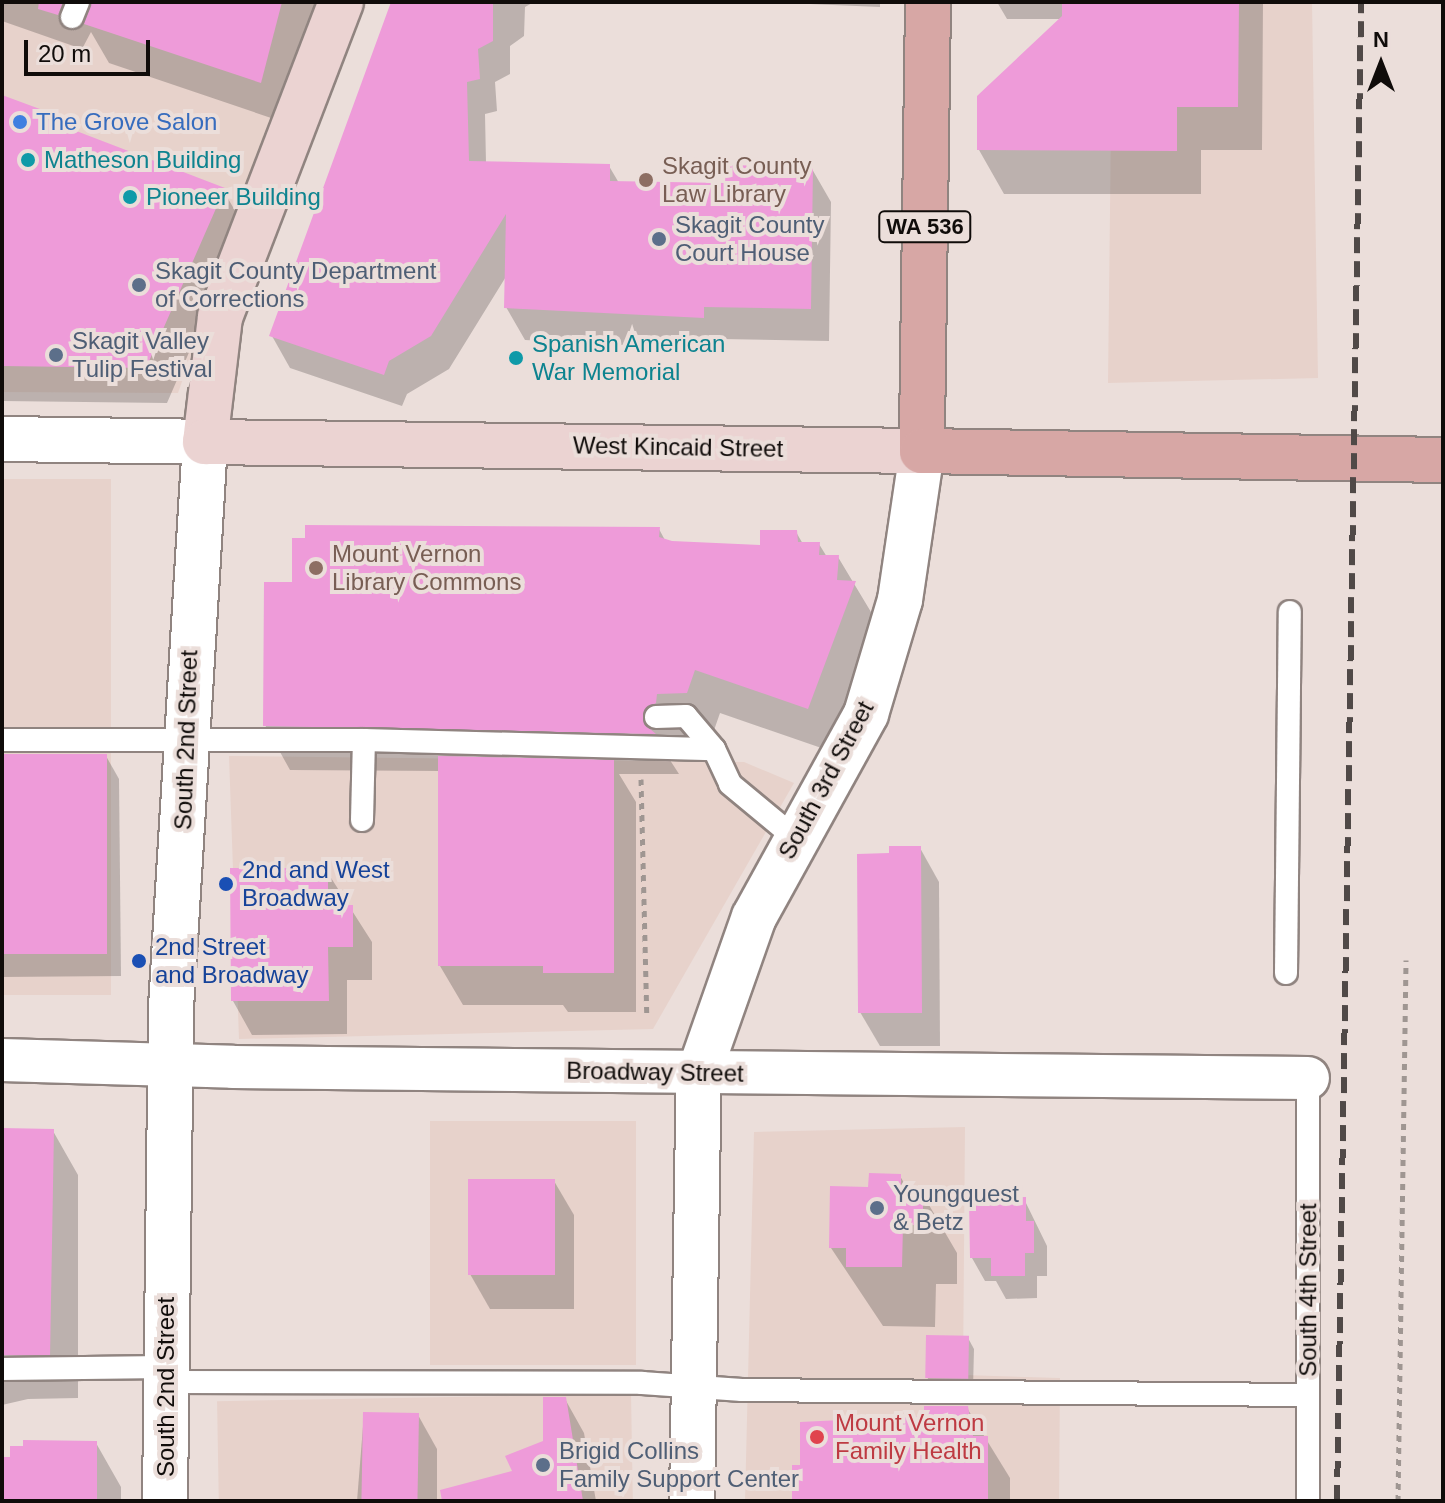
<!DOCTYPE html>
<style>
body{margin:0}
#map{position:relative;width:1445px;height:1503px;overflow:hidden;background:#ebdeda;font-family:Arial,sans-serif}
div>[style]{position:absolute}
.built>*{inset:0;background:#e7d2cb;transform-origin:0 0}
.shadow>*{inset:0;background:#0003}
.building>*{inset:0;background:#ee9bd9;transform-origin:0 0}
.path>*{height:5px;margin-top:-2.5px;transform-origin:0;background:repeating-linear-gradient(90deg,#9f9692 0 6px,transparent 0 12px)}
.roads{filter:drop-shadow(2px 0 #908480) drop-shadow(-2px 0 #908480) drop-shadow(0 2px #908480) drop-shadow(0 -2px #908480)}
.service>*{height:22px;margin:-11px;padding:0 11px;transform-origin:11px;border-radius:11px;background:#fff}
.minor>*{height:42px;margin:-21px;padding:0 21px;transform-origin:21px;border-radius:21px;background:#fff}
.tertiary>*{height:44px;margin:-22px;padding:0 22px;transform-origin:22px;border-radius:22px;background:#fff}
.secondary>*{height:44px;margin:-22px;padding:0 22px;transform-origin:22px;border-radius:22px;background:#ebd3d2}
.primary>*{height:44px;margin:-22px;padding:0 22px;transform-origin:22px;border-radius:22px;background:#d7a7a5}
.rail>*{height:6px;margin-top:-3px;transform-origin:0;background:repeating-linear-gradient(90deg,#504947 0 16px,transparent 0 24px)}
.dots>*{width:22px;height:22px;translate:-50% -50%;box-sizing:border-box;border:4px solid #ebdeda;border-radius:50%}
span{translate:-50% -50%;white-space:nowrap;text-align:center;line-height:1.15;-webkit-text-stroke:8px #ebdeda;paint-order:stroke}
.shield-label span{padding:2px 6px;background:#ebdeda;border:2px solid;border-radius:6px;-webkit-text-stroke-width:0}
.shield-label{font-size:22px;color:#100c0a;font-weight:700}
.shop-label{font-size:24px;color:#366cbe}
.left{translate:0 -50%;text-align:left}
.culture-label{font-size:24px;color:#0d838f}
.education-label{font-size:24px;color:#785e54}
.service-label{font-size:24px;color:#4e5e75}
.street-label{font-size:24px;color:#100c0a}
.transit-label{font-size:24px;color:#164399}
.health-label{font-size:24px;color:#be3a42}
.frame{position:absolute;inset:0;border:4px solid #100c0a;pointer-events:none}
.north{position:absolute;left:1341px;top:24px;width:80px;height:80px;-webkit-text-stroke:6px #ebdeda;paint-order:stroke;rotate:0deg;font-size:22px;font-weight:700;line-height:32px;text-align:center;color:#100c0a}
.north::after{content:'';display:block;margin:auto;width:28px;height:36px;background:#100c0a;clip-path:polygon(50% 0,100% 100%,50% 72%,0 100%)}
.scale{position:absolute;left:24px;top:40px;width:126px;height:36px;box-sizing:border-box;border:4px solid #100c0a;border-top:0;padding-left:10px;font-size:24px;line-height:28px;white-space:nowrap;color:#100c0a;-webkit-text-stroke:6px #ebdeda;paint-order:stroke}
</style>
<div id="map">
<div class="built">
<div style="clip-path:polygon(2px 2px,316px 2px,178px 393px,2px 392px)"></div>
<div style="clip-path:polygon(1125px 2px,1312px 2px,1318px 378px,1108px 383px,1112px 38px)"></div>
<div style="left:2px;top:479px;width:109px;height:516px"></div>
<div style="clip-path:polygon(229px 756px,744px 762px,794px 783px,653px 1029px,239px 1039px)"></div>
<div style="left:636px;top:1121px;width:244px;height:206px;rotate:90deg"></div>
<div style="clip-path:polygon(965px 1127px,963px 1375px,1060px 1378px,1059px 1501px,745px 1501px,754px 1132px)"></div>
<div style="left:631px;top:1394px;width:107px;height:414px;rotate:89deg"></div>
</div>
<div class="shadow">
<div style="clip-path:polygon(2px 2px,318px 2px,283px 122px,109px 63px,91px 32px,82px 49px,2px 21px)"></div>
<div style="clip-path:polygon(393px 2px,534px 2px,525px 7px,524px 36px,510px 46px,510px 74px,495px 82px,497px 111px,485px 114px,486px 163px,609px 166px,619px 183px,727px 185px,812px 169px,831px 202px,829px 341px,722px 339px,722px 350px,525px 340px,506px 307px,507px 275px,449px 369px,407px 394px,402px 406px,290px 368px,272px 336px)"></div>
<div style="clip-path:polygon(760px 2px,880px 2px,880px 7px)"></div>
<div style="clip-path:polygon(997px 2px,1263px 2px,1262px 150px,1201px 150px,1201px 194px,1004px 194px,979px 150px,1061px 19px,1007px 19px)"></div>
<div style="clip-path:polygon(2px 98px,46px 114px,52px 124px,223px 190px,244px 226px,167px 403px,2px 401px)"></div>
<div style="clip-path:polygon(659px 529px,666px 542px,762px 547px,796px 532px,803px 544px,819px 544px,827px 557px,838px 557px,880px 627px,833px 752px,720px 713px,712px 736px,681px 738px,668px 757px,679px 774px,619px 774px,636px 802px,636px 1012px,568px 1012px,563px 1005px,463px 1005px,440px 966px,440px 771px,290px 770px,265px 725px,294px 584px)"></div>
<div style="clip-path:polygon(2px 756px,106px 756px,119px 779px,121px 976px,2px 977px)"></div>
<div style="clip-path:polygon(920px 848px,939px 882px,940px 1046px,880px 1046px,860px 1012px,891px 855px)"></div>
<div style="clip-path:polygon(326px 870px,372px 942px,372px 980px,347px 980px,347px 1034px,252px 1035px,233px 1001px)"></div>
<div style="clip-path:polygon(2px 1130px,53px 1131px,78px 1175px,78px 1398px,28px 1399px,2px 1405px)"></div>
<div style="clip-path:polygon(900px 1176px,910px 1193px,922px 1193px,957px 1253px,957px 1284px,936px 1284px,935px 1327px,883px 1326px,831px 1248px,870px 1189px)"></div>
<div style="clip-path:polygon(554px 1181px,574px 1215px,574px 1309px,490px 1309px,470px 1274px)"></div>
<div style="clip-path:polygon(1024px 1199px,1047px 1246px,1047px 1276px,1037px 1276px,1037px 1298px,1006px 1299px,996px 1281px,985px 1281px,972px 1258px)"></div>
<div style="clip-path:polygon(968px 1338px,974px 1349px,973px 1388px,933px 1388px,927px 1377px)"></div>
<div style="clip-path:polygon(565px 1399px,584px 1433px,596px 1501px,450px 1501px,514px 1472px,545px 1443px)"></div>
<div style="clip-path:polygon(967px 1408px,1010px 1478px,1010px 1501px,794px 1501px,926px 1418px)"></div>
<div style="clip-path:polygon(364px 1414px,418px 1415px,437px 1449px,437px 1501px,357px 1501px)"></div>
<div style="clip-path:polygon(96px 1443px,121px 1487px,121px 1501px,2px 1501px,2px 1459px,12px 1459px,25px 1448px)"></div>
</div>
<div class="building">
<div style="clip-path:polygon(39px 2px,63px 2px,58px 15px,38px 9px)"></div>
<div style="clip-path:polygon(92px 2px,282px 2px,261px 83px,84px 24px)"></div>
<div style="clip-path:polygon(391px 2px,493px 2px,493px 41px,478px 49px,480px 79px,467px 82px,469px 161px,610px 164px,610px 181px,725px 183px,726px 165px,813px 167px,811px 309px,704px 307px,704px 318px,504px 308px,506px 214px,431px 336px,389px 361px,384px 375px,269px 336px)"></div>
<div style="clip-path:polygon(1062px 2px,1239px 2px,1238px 107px,1177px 107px,1177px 151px,977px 150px,977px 96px,1062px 16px)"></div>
<div style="clip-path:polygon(2px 95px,48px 112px,45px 119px,225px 188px,146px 368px,2px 366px)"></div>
<div style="clip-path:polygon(305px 525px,660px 527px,659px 537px,672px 541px,760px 545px,760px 530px,797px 530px,798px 542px,820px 542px,819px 555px,839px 555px,837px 580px,856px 581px,808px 709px,695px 670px,687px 693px,657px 694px,656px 703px,644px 710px,644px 724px,656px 734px,263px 726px,264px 582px,292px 582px,292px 538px,305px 538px)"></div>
<div style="left:2px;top:754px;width:105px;height:200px"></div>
<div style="clip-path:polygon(438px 756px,614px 760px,614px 973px,543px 973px,543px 966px,438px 966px)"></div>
<div style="clip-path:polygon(889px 846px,921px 846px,922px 1013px,858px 1013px,857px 854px,889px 853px)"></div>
<div style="clip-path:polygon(230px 868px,328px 868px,328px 905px,353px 905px,353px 947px,328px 947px,329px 1001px,231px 1001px)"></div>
<div style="left:2px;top:1128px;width:52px;height:227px;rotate:1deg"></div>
<div style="clip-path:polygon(869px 1173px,901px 1174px,901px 1190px,923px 1191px,923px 1225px,903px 1225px,902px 1267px,846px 1267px,846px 1248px,829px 1248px,830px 1186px,868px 1187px)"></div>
<div style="left:468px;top:1179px;width:87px;height:96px"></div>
<div style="clip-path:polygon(1026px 1197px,1026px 1221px,1034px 1221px,1034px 1253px,1025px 1253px,1025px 1276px,991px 1276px,991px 1258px,970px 1258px,969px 1198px)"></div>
<div style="left:926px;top:1335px;width:43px;height:43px;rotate:1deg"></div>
<div style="clip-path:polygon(543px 1397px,566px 1397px,583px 1501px,442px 1501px,440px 1490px,512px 1471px,505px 1456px,543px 1441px)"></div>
<div style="clip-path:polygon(924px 1406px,968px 1406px,973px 1436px,988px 1436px,988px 1501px,792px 1501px,792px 1465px,800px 1465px,800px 1422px,924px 1416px)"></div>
<div style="left:363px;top:1412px;width:56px;height:89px;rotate:1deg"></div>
<div style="clip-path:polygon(23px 1440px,97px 1441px,97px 1501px,2px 1501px,2px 1457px,10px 1457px,10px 1446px,23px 1446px)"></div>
</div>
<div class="path">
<div style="left:641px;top:779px;width:239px;rotate:88.6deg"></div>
<div style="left:1398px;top:1501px;width:541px;rotate:-89.15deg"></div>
</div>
<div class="roads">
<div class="service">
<div style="left:72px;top:17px;width:16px;rotate:-68deg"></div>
<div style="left:656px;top:717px;width:30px;rotate:-2deg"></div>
<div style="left:686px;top:716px;width:43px;rotate:49.7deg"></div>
<div style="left:714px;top:749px;width:38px;rotate:65deg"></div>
<div style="left:730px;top:784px;width:85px;rotate:39.7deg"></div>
<div style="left:2px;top:740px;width:362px"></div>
<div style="left:364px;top:740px;width:350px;rotate:1.5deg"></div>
<div style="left:362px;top:820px;width:80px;rotate:-88.6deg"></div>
<div style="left:1286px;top:973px;width:361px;rotate:-89.4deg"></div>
<div style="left:2px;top:1369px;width:163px;rotate:-0.7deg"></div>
<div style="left:166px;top:1382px;width:476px;rotate:0.1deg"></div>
<div style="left:642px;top:1383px;width:100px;rotate:4deg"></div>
<div style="left:742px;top:1390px;width:566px;rotate:0.51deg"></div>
<div style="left:1308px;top:1501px;width:423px;rotate:-90deg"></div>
</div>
<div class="minor">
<div style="left:2px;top:1060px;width:231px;rotate:1.7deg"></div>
<div style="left:233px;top:1067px;width:1075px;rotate:0.59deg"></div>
</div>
<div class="tertiary">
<div style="left:2px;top:439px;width:203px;rotate:0.8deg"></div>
<div style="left:205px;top:442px;width:567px;rotate:93.44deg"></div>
<div style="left:171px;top:1008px;width:493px;rotate:90.7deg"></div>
<div style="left:692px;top:1501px;width:428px;rotate:-89.1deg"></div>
<div style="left:699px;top:1073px;width:165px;rotate:-70.6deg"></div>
<div style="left:754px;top:917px;width:232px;rotate:-61.1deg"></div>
<div style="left:866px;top:714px;width:119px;rotate:-73.4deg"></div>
<div style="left:900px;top:600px;width:151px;rotate:-81.6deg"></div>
</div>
<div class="secondary">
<div style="left:341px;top:2px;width:337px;rotate:111deg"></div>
<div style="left:220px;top:317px;width:126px;rotate:96.8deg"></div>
<div style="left:205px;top:442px;width:717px;rotate:0.72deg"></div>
</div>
<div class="primary">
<div style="left:928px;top:2px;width:449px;rotate:90.8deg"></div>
<div style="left:922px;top:451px;width:521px;rotate:0.99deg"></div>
</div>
</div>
<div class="rail">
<div style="left:1337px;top:1501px;width:1499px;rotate:-89.08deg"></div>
</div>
<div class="dots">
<div style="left:20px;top:122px;background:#3f7fe0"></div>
<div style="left:28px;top:160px;background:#0f9aa8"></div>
<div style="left:646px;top:180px;background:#8d6e63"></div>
<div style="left:130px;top:197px;background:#0f9aa8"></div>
<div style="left:659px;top:239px;background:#5c6f8a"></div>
<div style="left:139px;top:285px;background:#5c6f8a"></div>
<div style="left:56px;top:355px;background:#5c6f8a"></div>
<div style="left:516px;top:358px;background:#0f9aa8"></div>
<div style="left:316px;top:568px;background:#8d6e63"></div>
<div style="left:226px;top:884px;background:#1a4fb4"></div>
<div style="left:139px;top:961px;background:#1a4fb4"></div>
<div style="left:877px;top:1208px;background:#5c6f8a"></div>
<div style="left:817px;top:1437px;background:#e0444e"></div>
<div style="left:543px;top:1465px;background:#5c6f8a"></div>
</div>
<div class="shield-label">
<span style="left:925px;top:227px">WA 536</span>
</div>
<div class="shop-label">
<span class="left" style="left:36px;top:122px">The Grove Salon</span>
</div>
<div class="culture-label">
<span class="left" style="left:44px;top:160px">Matheson Building</span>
<span class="left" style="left:146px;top:197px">Pioneer Building</span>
<span class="left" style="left:532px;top:358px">Spanish American<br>War Memorial</span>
</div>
<div class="education-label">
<span class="left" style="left:662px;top:180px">Skagit County<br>Law Library</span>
<span class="left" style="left:332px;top:568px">Mount Vernon<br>Library Commons</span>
</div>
<div class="service-label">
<span class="left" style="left:675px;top:239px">Skagit County<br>Court House</span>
<span class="left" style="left:155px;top:285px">Skagit County Department<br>of Corrections</span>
<span class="left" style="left:72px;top:355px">Skagit Valley<br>Tulip Festival</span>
<span class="left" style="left:893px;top:1208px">Youngquest<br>&amp; Betz</span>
<span class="left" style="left:559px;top:1465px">Brigid Collins<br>Family Support Center</span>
</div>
<div class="street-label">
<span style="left:678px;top:447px;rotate:1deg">West Kincaid Street</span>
<span style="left:186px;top:740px;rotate:-88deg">South 2nd Street</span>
<span style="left:826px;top:780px;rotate:-62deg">South 3rd Street</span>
<span style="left:655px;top:1072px;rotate:1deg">Broadway Street</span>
<span style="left:1308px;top:1290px;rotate:-90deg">South 4th Street</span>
<span style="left:166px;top:1387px;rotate:-90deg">South 2nd Street</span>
</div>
<div class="transit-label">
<span class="left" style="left:242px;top:884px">2nd and West<br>Broadway</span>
<span class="left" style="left:155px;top:961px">2nd Street<br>and Broadway</span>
</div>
<div class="health-label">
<span class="left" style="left:835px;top:1437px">Mount Vernon<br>Family Health</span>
</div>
<div class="frame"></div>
<div class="north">N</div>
<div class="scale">20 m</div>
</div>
